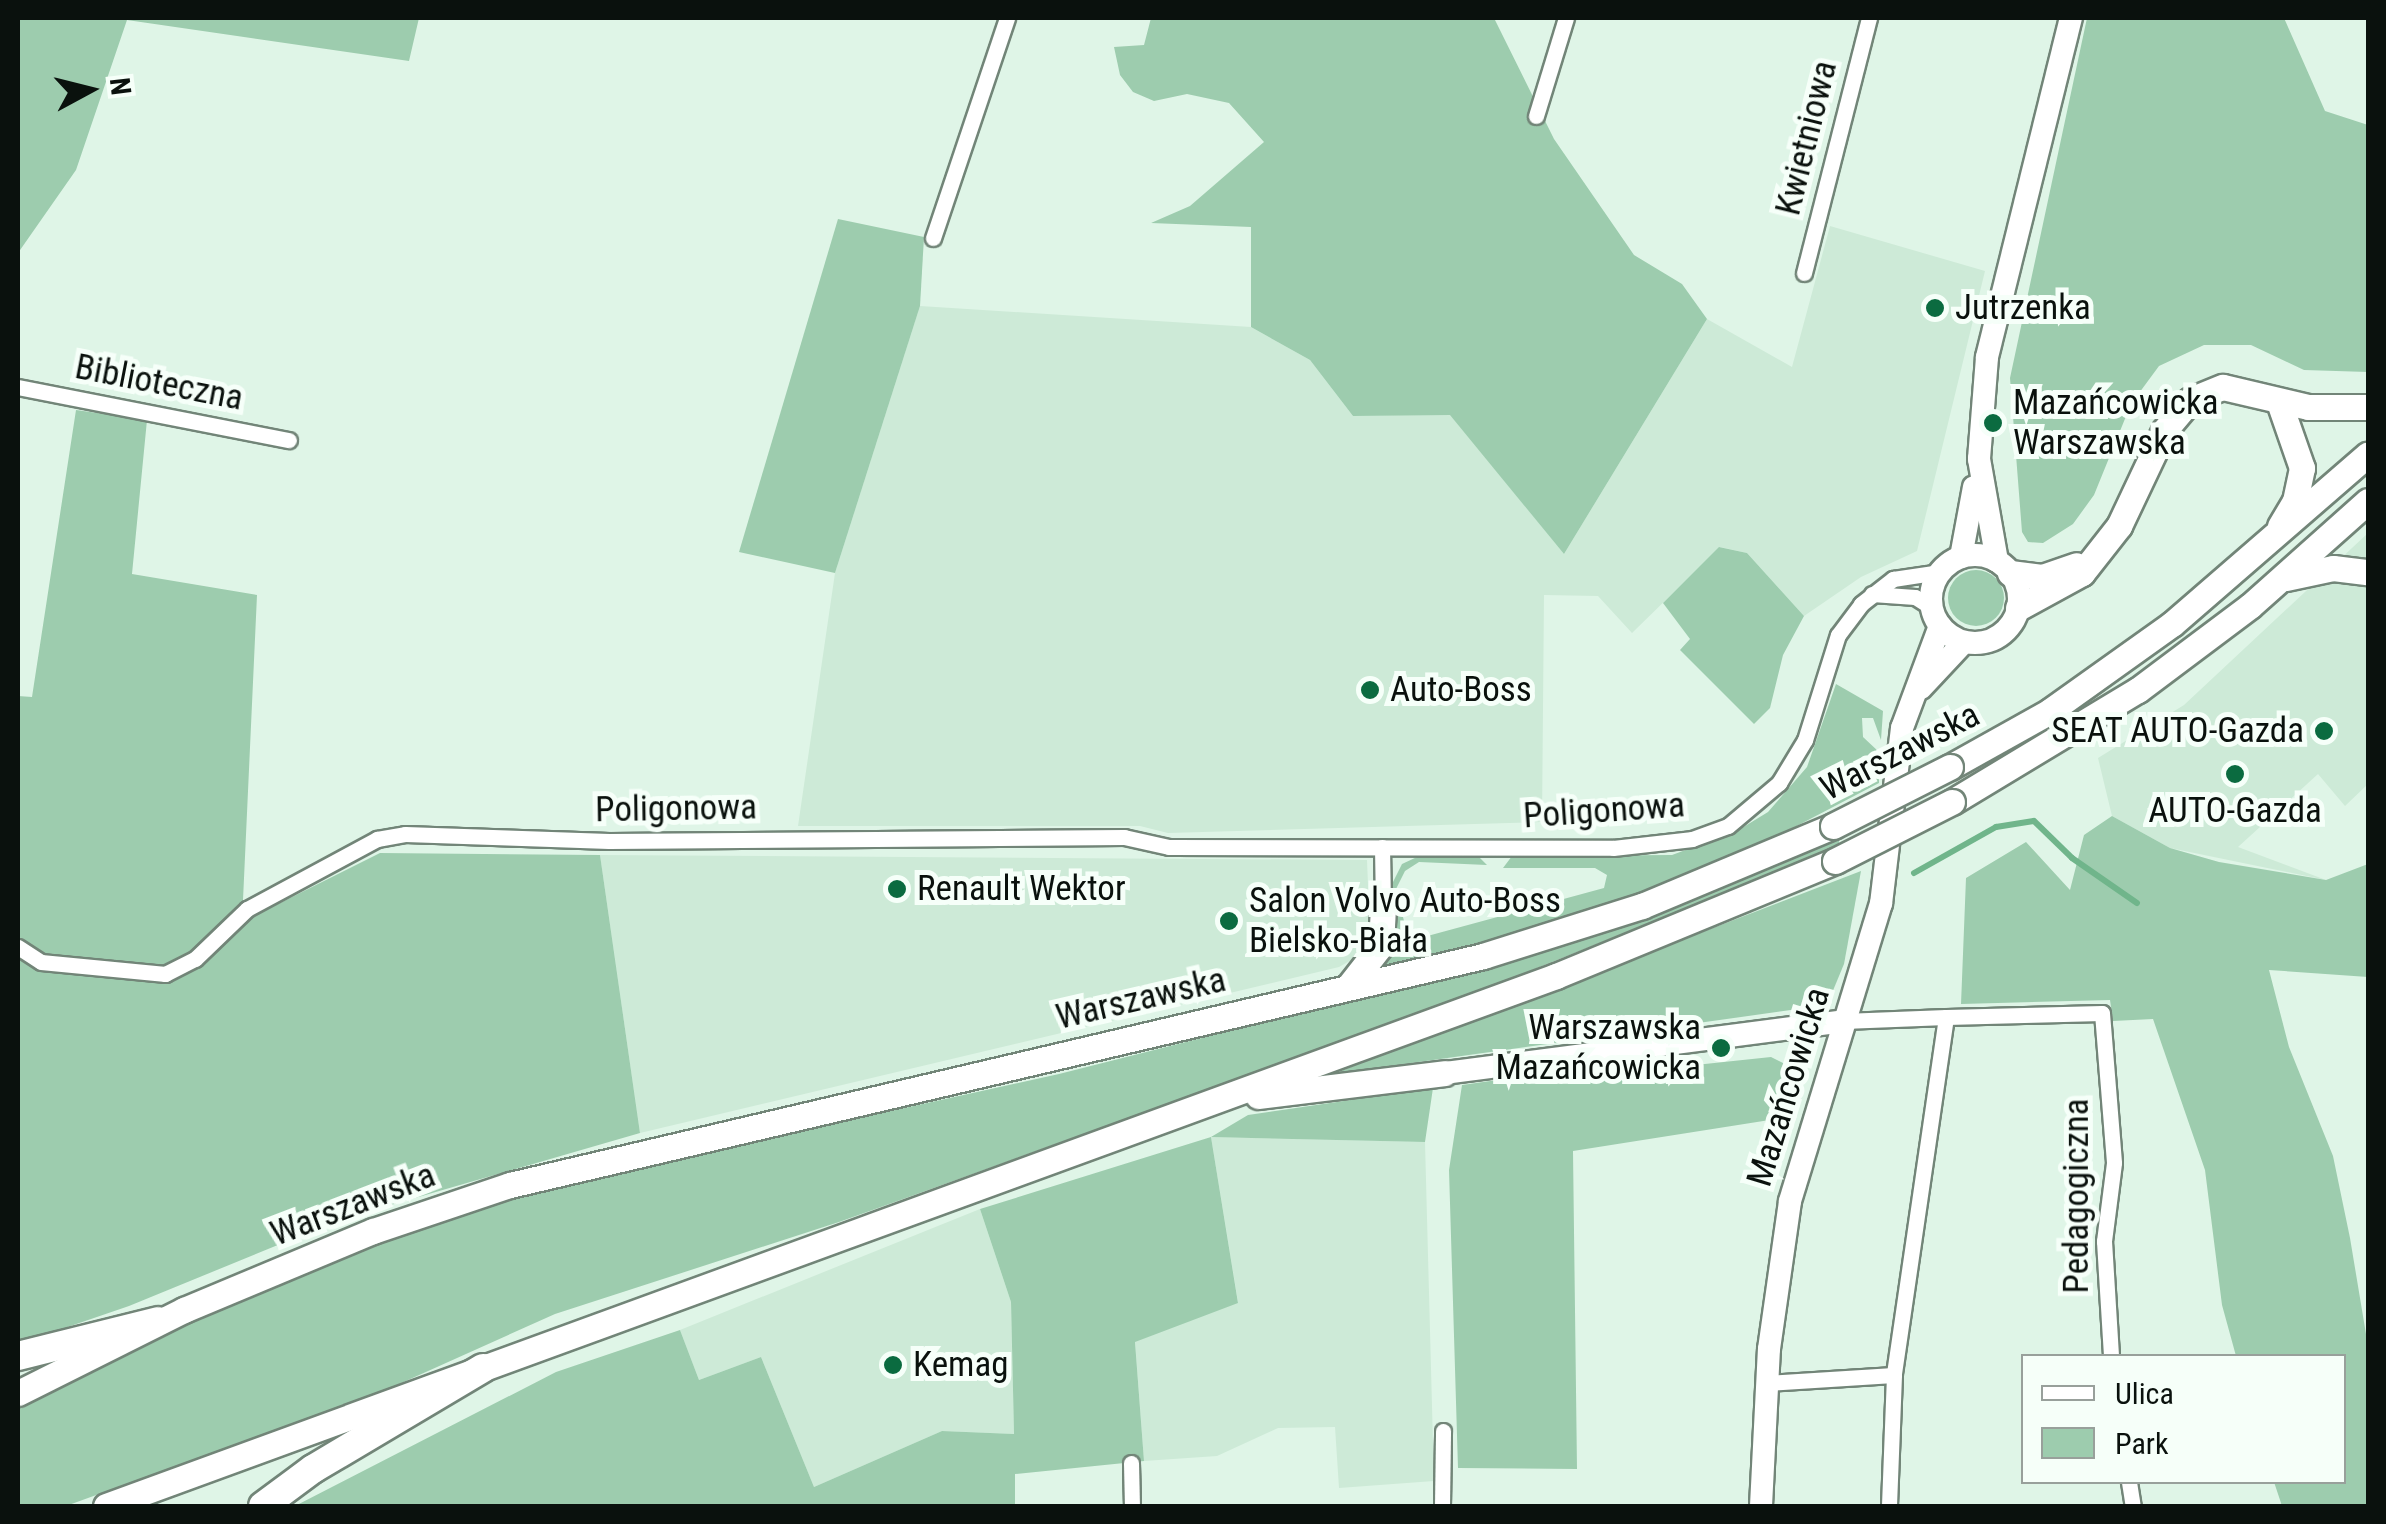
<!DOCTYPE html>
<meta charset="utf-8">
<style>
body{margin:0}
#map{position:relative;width:2386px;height:1524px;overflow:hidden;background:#dff5e7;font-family:"Roboto Condensed",sans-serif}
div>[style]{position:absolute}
.built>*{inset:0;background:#cdead7}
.green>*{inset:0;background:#9dccae}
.round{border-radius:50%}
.stream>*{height:6px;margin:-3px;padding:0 3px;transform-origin:3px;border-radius:3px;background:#70b58b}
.roads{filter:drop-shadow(2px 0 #728578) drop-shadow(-2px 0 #728578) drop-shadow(0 2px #728578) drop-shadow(0 -2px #728578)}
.street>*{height:15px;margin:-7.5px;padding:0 7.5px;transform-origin:7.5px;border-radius:7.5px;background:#fff}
.secondary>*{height:22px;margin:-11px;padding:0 11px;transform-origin:11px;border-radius:11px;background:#fff}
.secondary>.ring{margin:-11px;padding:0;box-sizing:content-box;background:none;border:22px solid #fff;border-radius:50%}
.primary>*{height:25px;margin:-12.5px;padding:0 12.5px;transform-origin:12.5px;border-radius:12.5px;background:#fff}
.highway>*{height:28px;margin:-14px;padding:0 14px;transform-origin:14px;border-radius:14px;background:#fff}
.bridges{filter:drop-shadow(2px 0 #728578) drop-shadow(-2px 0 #728578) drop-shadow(0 2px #728578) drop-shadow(0 -2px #728578)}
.primary-bridge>*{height:25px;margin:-12.5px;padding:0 12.5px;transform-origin:12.5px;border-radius:12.5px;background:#fff}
.dots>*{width:28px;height:28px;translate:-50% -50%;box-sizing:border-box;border:5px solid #f6fff9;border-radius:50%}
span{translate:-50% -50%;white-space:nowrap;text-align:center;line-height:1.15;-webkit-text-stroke:10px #f6fff9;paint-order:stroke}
.street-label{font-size:35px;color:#0a110d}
.poi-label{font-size:35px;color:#0a110d}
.left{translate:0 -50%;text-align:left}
.right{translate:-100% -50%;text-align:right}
.frame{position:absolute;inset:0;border:20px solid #0a110d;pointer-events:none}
.legend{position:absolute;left:2021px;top:1354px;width:325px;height:130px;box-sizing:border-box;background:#f6fff9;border:2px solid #98a09b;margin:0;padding:12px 18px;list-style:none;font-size:30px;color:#0a110d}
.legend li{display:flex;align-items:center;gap:20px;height:50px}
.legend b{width:50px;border:2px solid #98a09b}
.north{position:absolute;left:40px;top:40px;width:100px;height:100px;-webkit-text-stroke:8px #f6fff9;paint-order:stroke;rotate:83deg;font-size:28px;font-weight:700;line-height:40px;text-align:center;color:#0a110d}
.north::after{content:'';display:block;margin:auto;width:35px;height:45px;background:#0a110d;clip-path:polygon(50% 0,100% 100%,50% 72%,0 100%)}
</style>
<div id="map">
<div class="built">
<div style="clip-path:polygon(1830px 226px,1985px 271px,1917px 551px,1861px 577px,1804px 616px,1747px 553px,1720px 547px,1632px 633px,1598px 596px,1544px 595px,1542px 822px,1168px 833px,1140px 826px,798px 826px,835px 573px,920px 306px,1251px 327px,1310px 360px,1353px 416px,1450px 414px,1564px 554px,1707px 319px,1792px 367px)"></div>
<div style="clip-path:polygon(2368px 533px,2368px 784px,2345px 806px,2318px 774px,2238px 847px,2326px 880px,2170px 848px,2112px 816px,2098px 758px,2184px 705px)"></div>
<div style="clip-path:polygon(600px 855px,1367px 860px,1370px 935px,1362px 954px,1339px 967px,640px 1133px)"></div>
<div style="clip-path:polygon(1211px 1137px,1425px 1142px,1434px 1481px,1339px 1488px,1335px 1427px,1278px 1428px,1217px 1456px,1144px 1461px,1135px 1341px,1238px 1302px)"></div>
<div style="clip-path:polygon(980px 1209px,1011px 1302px,1014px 1434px,942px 1431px,814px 1487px,761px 1357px,699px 1380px,680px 1330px)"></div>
</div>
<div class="green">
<div style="clip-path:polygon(18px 18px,419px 18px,409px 61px,127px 20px,76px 170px,18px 253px)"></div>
<div style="clip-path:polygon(1151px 18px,1494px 18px,1554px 139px,1634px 255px,1682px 284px,1707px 319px,1564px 554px,1450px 415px,1353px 416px,1310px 360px,1251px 327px,1251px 227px,1151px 223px,1190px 206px,1264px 142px,1229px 103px,1187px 94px,1154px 101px,1133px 92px,1120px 75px,1114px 47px,1144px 45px)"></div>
<div style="clip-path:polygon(2087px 18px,2284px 18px,2325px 111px,2368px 125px,2368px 372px,2304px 370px,2251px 345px,2204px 345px,2159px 366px,2131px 404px,2094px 495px,2073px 524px,2043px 543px,2028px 542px,2022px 532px,2010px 378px)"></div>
<div style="clip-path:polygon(838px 219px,924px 237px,920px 306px,835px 573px,739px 552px)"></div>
<div style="clip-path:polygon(76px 410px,147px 420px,132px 574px,257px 595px,242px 922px,380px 853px,600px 855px,640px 1133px,339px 1220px,129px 1306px,18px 1344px,18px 696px,32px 697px)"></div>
<div style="clip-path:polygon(1719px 547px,1747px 553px,1804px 616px,1783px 655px,1770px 708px,1754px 724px,1680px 650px,1690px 639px,1663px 603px)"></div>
<div class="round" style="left:1948px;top:570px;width:56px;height:56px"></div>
<div style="clip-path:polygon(1836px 684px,1883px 711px,1881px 740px,1873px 718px,1862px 718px,1863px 737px,1879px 752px,1879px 783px,1749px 851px,1623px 901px,1553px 925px,1383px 966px,1392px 947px,1389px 890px,1402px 864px,1417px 857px,1478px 856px,1487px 865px,1419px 862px,1405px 871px,1396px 889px,1409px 941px,1604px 888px,1607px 875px,1595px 868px,1503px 868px,1512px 856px,1672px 855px,1737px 831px,1768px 812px,1807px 767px)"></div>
<div style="clip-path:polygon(2112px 816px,2170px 848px,2219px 862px,2326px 880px,2368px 864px,2368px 977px,2269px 970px,2289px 1047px,2333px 1156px,2350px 1238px,2368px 1346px,2368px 1506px,2282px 1506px,2274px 1482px,2344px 1482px,2344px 1356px,2236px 1356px,2222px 1305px,2205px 1170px,2153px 1019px,2113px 1021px,2110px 1000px,1961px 1004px,1966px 878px,2026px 842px,2070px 890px,2084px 835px)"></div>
<div style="clip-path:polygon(1839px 838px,1839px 847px,1462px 998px,839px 1222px,555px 1314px,388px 1389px,66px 1506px,18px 1506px,18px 1409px,139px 1345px,331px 1260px,554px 1185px,1059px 1074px,1495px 964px,1647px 917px)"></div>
<div style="clip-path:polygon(1861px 871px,1844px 964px,1827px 1005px,1333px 1074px)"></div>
<div style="clip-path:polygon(1669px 1056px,1686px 1066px,1771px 1057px,1785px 1064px,1788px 1089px,1776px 1119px,1573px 1151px,1577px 1469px,1458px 1468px,1449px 1170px,1462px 1085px)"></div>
<div style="clip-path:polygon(1433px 1088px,1425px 1142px,1211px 1137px,1238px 1303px,1135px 1342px,1144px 1461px,1015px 1474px,1015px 1506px,295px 1506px,556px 1372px,680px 1330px,699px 1380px,761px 1357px,814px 1487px,942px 1431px,1014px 1434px,1011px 1302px,980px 1209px,1211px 1137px,1248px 1115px)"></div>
</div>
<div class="stream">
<div style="left:1914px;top:873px;width:94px;rotate:-29.3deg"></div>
<div style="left:1996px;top:827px;width:38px;rotate:-9deg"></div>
<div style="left:2034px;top:821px;width:53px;rotate:44.2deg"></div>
<div style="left:2072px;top:858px;width:79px;rotate:34.7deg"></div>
</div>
<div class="roads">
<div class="street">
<div style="left:1536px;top:116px;width:102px;rotate:-73deg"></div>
<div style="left:933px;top:238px;width:232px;rotate:-71.4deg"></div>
<div style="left:1804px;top:273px;width:263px;rotate:-75.7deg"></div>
<div style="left:18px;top:387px;width:276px;rotate:11.1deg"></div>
<div style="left:1872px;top:594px;width:43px;rotate:4deg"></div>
<div style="left:1915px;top:597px;width:19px;rotate:32deg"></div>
<div style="left:1382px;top:847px;width:59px;rotate:89deg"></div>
<div style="left:18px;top:947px;width:27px;rotate:33deg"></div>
<div style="left:41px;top:962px;width:125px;rotate:5.5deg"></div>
<div style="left:165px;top:974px;width:34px;rotate:-27deg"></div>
<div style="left:195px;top:959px;width:72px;rotate:-43.9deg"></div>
<div style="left:247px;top:909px;width:148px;rotate:-28.3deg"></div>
<div style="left:377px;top:839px;width:28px;rotate:-10deg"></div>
<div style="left:405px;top:834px;width:204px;rotate:2deg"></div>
<div style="left:609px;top:841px;width:515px;rotate:-0.45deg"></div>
<div style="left:1124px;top:837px;width:46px;rotate:12.5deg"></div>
<div style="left:1169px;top:847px;width:444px;rotate:0.1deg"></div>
<div style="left:1613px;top:848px;width:80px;rotate:-6.5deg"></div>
<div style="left:1692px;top:839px;width:38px;rotate:-20deg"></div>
<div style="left:1728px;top:826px;width:67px;rotate:-40.1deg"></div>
<div style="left:1779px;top:783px;width:50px;rotate:-58.8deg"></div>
<div style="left:1805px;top:740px;width:110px;rotate:-72.6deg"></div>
<div style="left:1838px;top:635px;width:39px;rotate:-53deg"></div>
<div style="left:1861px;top:604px;width:41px;rotate:-38deg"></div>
<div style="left:1893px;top:579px;width:48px;rotate:-8.5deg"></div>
<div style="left:1946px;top:1017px;width:156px;rotate:-1.5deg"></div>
<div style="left:2102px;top:1013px;width:150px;rotate:85.4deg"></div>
<div style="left:2114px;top:1163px;width:79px;rotate:97.3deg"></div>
<div style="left:2104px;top:1241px;width:115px;rotate:86.5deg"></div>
<div style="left:1843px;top:1021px;width:103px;rotate:-2.2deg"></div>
<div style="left:1946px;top:1017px;width:362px;rotate:98.3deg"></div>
<div style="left:1894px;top:1375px;width:131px;rotate:92.2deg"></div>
<div style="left:1766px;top:1383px;width:128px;rotate:-3.6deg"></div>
<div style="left:1131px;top:1463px;width:43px;rotate:88.7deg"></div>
<div style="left:2129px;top:1482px;width:24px;rotate:81deg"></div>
<div style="left:1442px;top:1506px;width:75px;rotate:-89.2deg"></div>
</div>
<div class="secondary">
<div class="ring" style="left:1931px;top:555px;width:66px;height:66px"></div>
<div style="left:1961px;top:557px;width:71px;rotate:-79.5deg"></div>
<div style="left:1997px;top:561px;width:104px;rotate:-100deg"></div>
<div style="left:1979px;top:459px;width:102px;rotate:-85.5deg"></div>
<div style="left:1987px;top:357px;width:349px;rotate:-76.1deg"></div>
<div style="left:1921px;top:688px;width:63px;rotate:-46.9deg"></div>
<div style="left:1445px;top:1073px;width:401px;rotate:-7.4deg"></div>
<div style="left:1761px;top:1506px;width:157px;rotate:-87.1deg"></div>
<div style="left:1769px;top:1349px;width:149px;rotate:-81.9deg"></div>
<div style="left:1790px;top:1201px;width:311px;rotate:-73deg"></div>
<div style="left:1881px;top:904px;width:177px;rotate:-83.2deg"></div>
<div style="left:1902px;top:728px;width:109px;rotate:-69.6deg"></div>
</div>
<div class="primary">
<div style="left:2279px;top:402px;width:70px;rotate:70.8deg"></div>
<div style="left:2302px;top:468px;width:34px;rotate:102deg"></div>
<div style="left:2295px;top:501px;width:29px;rotate:121deg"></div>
<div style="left:2010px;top:573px;width:32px;rotate:7deg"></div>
<div style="left:2042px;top:577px;width:36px;rotate:-19deg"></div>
<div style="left:2286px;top:578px;width:48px;rotate:-12deg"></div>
<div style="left:2333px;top:568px;width:35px;rotate:7deg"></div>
<div style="left:2018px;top:608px;width:73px;rotate:-28.7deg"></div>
<div style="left:2082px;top:573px;width:60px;rotate:-51.8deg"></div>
<div style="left:2119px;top:526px;width:105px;rotate:-64.7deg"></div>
<div style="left:2164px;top:431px;width:40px;rotate:-50deg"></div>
<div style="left:2190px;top:400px;width:35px;rotate:-22deg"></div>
<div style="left:2223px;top:387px;width:87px;rotate:13.2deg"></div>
<div style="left:2308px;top:407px;width:60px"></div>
<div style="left:1950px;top:767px;width:115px;rotate:-29.2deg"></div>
<div style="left:2050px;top:711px;width:150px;rotate:-35.5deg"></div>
<div style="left:2172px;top:624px;width:259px;rotate:-40.9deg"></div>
<div style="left:1952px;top:802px;width:217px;rotate:-31.1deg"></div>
<div style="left:2138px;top:690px;width:140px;rotate:-36.9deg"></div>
<div style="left:2250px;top:606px;width:158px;rotate:-41.7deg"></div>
<div style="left:1348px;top:987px;width:53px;rotate:-51.8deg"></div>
<div style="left:1381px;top:945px;width:39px;rotate:-87deg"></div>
<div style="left:1258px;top:1096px;width:188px;rotate:-7deg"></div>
<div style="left:18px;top:1393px;width:186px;rotate:-26.6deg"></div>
<div style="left:184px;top:1310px;width:205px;rotate:-22.7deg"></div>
<div style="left:373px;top:1231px;width:145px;rotate:-18.6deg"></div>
<div style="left:510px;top:1185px;width:1000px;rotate:-13.24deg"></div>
<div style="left:1483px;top:956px;width:167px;rotate:-17.5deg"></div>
<div style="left:1642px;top:906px;width:207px;rotate:-22.7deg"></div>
<div style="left:106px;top:1506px;width:1544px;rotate:-20.08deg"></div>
<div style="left:1556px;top:976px;width:302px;rotate:-22.4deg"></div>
</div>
<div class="highway">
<div style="left:18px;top:1356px;width:144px;rotate:-14deg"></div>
<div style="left:263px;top:1506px;width:62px;rotate:-36.5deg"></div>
<div style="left:313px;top:1469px;width:198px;rotate:-30.7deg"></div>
</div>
</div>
<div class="bridges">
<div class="primary-bridge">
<div style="left:1833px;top:826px;width:131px;rotate:-26.8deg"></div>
<div style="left:1835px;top:861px;width:131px;rotate:-26.8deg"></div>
</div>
</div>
<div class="dots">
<div style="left:1935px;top:308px;background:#0b6b40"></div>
<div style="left:1993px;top:423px;background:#0b6b40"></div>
<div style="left:1370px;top:690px;background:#0b6b40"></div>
<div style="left:2324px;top:731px;background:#0b6b40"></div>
<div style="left:2235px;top:774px;background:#0b6b40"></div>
<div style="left:897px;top:889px;background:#0b6b40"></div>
<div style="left:1229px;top:921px;background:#0b6b40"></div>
<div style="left:1721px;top:1048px;background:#0b6b40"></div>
<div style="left:893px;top:1365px;background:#0b6b40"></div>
</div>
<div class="street-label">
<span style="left:1807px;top:138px;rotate:-76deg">Kwietniowa</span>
<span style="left:159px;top:383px;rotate:11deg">Biblioteczna</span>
<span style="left:1900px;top:752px;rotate:-27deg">Warszawska</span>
<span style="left:676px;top:809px;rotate:-1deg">Poligonowa</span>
<span style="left:1604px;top:811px;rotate:-4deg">Poligonowa</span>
<span style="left:1141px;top:999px;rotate:-13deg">Warszawska</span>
<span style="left:1789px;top:1087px;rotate:-73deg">Mazańcowicka</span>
<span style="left:2077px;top:1196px;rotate:-90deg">Pedagogiczna</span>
<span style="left:353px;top:1205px;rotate:-21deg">Warszawska</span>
</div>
<div class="poi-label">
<span class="left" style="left:1955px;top:308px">Jutrzenka</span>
<span class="left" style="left:2013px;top:423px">Mazańcowicka<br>Warszawska</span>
<span class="left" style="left:1390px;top:690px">Auto-Boss</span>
<span class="right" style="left:2304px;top:731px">SEAT AUTO-Gazda</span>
<span style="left:2235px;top:811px">AUTO-Gazda</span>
<span class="left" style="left:917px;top:889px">Renault Wektor</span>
<span class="left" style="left:1249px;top:921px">Salon Volvo Auto-Boss<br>Bielsko-Biała</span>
<span class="right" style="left:1701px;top:1048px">Warszawska<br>Mazańcowicka</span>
<span class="left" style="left:913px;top:1365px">Kemag</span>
</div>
<div class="frame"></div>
<ul class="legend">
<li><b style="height:12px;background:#fff"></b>Ulica</li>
<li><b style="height:28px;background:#9dccae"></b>Park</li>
</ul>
<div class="north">N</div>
</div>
